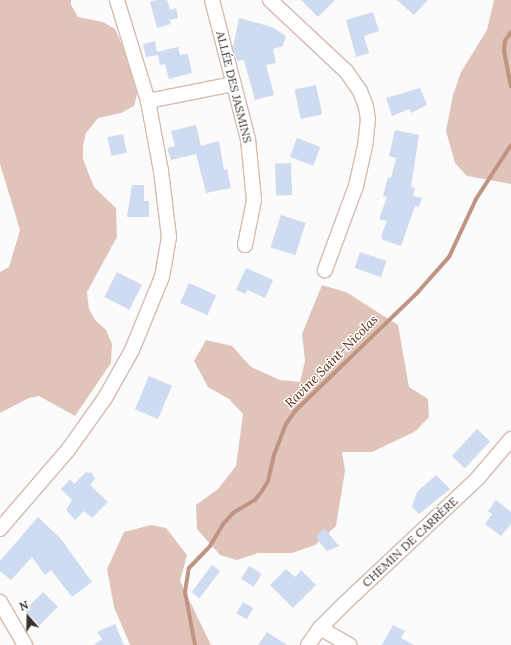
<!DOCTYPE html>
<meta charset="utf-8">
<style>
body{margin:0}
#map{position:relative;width:511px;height:645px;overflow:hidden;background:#fbfbfb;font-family:Lora,serif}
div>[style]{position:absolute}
.green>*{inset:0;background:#e0c4b9}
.stream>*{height:4px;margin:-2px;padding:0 2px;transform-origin:2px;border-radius:2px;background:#c09483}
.building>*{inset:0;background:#cedbf0;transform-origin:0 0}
.roads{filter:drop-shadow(1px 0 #d5bbb1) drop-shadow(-1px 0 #d5bbb1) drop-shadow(0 1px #d5bbb1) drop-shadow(0 -1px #d5bbb1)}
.minor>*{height:14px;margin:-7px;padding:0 7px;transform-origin:7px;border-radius:7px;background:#fff}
span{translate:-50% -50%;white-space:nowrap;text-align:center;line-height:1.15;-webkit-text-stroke:3px #fff;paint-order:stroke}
.street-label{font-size:12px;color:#392f2b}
.water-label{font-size:13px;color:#5d250d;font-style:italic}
.north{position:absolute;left:8px;top:597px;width:40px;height:40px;-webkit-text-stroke:3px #fff;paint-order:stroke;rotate:340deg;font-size:11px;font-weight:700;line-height:16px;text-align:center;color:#392f2b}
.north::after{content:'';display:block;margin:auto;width:14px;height:18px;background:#392f2b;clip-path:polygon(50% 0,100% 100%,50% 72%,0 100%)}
</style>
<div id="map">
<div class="green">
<div style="clip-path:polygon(0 0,71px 0,71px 5px,78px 17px,103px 22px,115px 29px,133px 68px,139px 87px,134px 106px,121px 113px,98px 118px,86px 133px,83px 146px,83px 159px,94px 187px,116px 208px,117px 237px,87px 292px,89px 309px,95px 320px,106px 330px,112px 344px,111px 363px,75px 416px,39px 396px,29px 398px,0 413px,0 272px,9px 267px,20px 230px,0 164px)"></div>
<div style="clip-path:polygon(494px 0,511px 0,511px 184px,467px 176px,455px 163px,446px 131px,453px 95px,461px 72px,487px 30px)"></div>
<div style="clip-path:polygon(322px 285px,346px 292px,398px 325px,409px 387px,428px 399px,429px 417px,416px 431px,372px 452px,342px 452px,345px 471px,336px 526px,315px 545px,292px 553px,258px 553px,237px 560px,220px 555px,197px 529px,196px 505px,218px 489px,236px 466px,243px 414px,229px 399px,208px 387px,194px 361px,206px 340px,232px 346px,251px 367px,280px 380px,300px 382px,305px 361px,302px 334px)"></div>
<div style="clip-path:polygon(151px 525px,166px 528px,187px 555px,180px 581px,211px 645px,130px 645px,114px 607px,107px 569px,124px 532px)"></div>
</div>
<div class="stream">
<div style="left:511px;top:32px;width:11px;rotate:124deg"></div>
<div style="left:505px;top:41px;width:10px;rotate:96deg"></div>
<div style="left:504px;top:51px;width:36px;rotate:79deg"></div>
<div style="left:195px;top:645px;width:54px;rotate:-100.7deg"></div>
<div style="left:185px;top:592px;width:24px;rotate:-81deg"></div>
<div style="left:189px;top:568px;width:30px;rotate:-46deg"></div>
<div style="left:210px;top:546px;width:27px;rotate:-59deg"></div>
<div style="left:224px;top:523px;width:13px;rotate:-48deg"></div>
<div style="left:233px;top:513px;width:26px;rotate:-31deg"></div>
<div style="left:255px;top:500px;width:11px;rotate:-52deg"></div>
<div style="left:262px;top:491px;width:12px;rotate:-59deg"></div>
<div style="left:268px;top:481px;width:27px;rotate:-77deg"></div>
<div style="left:274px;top:455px;width:33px;rotate:-69deg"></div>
<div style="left:286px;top:424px;width:16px;rotate:-55deg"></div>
<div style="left:295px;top:411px;width:170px;rotate:-44deg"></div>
<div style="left:417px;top:293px;width:48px;rotate:-48.4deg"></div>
<div style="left:449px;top:257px;width:64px;rotate:-65deg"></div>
<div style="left:476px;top:199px;width:64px;rotate:-57.1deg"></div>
</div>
<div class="building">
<div style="clip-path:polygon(157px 0,167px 0,170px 10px,176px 8px,178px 18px,170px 20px,171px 24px,157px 28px,150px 2px)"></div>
<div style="clip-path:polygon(301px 0,335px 0,318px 17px)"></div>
<div style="clip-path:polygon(397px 0,428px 0,414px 15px)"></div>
<div style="clip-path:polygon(373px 12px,379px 31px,364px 36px,369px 53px,356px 57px,346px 20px)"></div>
<div style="clip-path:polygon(239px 18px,272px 27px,286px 36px,283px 46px,273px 49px,276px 63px,266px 65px,274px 95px,255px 100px,244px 60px,237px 61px,233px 48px)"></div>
<div style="clip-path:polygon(155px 41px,157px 52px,178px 47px,180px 55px,188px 54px,192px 73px,169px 79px,165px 64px,160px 65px,158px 55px,146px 57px,143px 44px)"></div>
<div style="left:316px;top:85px;width:30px;height:22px;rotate:78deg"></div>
<div style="clip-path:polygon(420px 88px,427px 105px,411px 113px,409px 109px,392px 116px,386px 98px)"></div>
<div style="clip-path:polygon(196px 125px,201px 146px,219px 141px,224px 170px,227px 169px,231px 188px,206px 193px,196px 154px,171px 160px,167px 148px,175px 146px,171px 131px)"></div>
<div style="clip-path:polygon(395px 130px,419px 135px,411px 187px,415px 188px,413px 196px,422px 198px,419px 207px,415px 206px,401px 246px,383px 240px,381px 236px,387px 221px,379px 219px,387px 197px,383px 196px,388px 177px,391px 178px,396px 158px,389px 156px)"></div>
<div style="left:123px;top:134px;width:19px;height:16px;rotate:78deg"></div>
<div style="left:297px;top:138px;width:25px;height:20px;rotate:21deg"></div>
<div style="left:291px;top:163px;width:32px;height:16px;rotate:88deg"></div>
<div style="clip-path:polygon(132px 185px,144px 185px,144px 201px,149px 201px,149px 217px,127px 217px)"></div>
<div style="left:281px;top:215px;width:26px;height:34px;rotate:18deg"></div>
<div style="left:360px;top:252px;width:28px;height:17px;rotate:19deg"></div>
<div style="clip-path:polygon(246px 268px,273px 280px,265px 298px,247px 290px,245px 294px,236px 290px)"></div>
<div style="left:117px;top:272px;width:28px;height:28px;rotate:27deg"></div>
<div style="left:189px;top:283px;width:30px;height:22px;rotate:24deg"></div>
<div style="left:149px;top:376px;width:25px;height:36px;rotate:23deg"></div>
<div style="left:477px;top:429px;width:18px;height:37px;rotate:43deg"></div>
<div style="clip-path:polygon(86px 472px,92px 473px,95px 479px,90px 485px,108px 502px,92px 518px,84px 511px,75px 520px,66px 510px,72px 500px,61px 489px,70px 479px,74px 484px)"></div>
<div style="clip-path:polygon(436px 475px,450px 489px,419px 514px,412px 507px,417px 492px)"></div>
<div style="clip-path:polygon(496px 500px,511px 512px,511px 524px,501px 536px,485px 524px,492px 514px,488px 511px)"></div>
<div style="clip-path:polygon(38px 517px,61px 539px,92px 582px,72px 597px,51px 570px,45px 575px,32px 557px,11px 580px,0 571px,0 561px)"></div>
<div style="clip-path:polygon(324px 528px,339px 546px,327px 551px,316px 538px)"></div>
<div style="left:212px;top:565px;width:10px;height:34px;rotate:37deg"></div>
<div style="left:249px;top:566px;width:15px;height:15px;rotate:32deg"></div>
<div style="clip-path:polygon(286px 569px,295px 577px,301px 570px,316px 585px,293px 608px,270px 585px)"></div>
<div style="left:43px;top:592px;width:21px;height:26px;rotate:45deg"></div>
<div style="left:243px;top:602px;width:12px;height:13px;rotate:31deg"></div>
<div style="clip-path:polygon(115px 624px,124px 645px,94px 645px,102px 639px,97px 632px)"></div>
<div style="clip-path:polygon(393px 625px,405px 631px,401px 638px,414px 645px,382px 645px)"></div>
<div style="clip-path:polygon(267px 632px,287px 645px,258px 645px)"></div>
</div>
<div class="roads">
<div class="minor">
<div style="left:212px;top:0;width:144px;rotate:75.5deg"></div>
<div style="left:248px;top:139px;width:61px;rotate:84.4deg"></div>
<div style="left:254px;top:200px;width:46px;rotate:101.3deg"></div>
<div style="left:270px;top:0;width:104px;rotate:43.1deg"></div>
<div style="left:346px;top:71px;width:24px;rotate:55deg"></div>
<div style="left:360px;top:91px;width:17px;rotate:69deg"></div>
<div style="left:366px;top:107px;width:12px;rotate:81deg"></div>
<div style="left:368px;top:119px;width:27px;rotate:96deg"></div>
<div style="left:365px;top:146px;width:41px;rotate:102.7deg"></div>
<div style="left:356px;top:186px;width:90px;rotate:110.3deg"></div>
<div style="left:148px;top:101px;width:87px;rotate:-11.3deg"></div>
<div style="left:0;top:529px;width:104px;rotate:-49.3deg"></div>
<div style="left:68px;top:450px;width:64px;rotate:-54.6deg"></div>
<div style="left:105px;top:398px;width:55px;rotate:-60.6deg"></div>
<div style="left:132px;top:350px;width:79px;rotate:-67.7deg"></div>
<div style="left:162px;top:277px;width:41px;rotate:-80.1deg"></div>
<div style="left:169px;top:237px;width:66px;rotate:-96.9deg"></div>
<div style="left:161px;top:171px;width:71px;rotate:-100.5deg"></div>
<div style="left:148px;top:101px;width:106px;rotate:-107.1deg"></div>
<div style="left:0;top:602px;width:50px;rotate:59.8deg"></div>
<div style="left:320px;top:628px;width:34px;rotate:30deg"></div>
<div style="left:308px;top:645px;width:21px;rotate:-55deg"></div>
<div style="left:320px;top:628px;width:35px;rotate:-45deg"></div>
<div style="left:345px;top:603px;width:183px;rotate:-43.2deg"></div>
<div style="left:478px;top:478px;width:51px;rotate:-49.8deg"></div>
</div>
</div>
<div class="street-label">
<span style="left:234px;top:87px;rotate:76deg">ALLÉE DES JASMINS</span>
<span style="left:410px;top:542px;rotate:-43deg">CHEMIN DE CARRÈRE</span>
</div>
<div class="water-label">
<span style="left:332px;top:362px;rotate:-45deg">Ravine Saint-Nicolas</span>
</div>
<div class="north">N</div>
</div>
